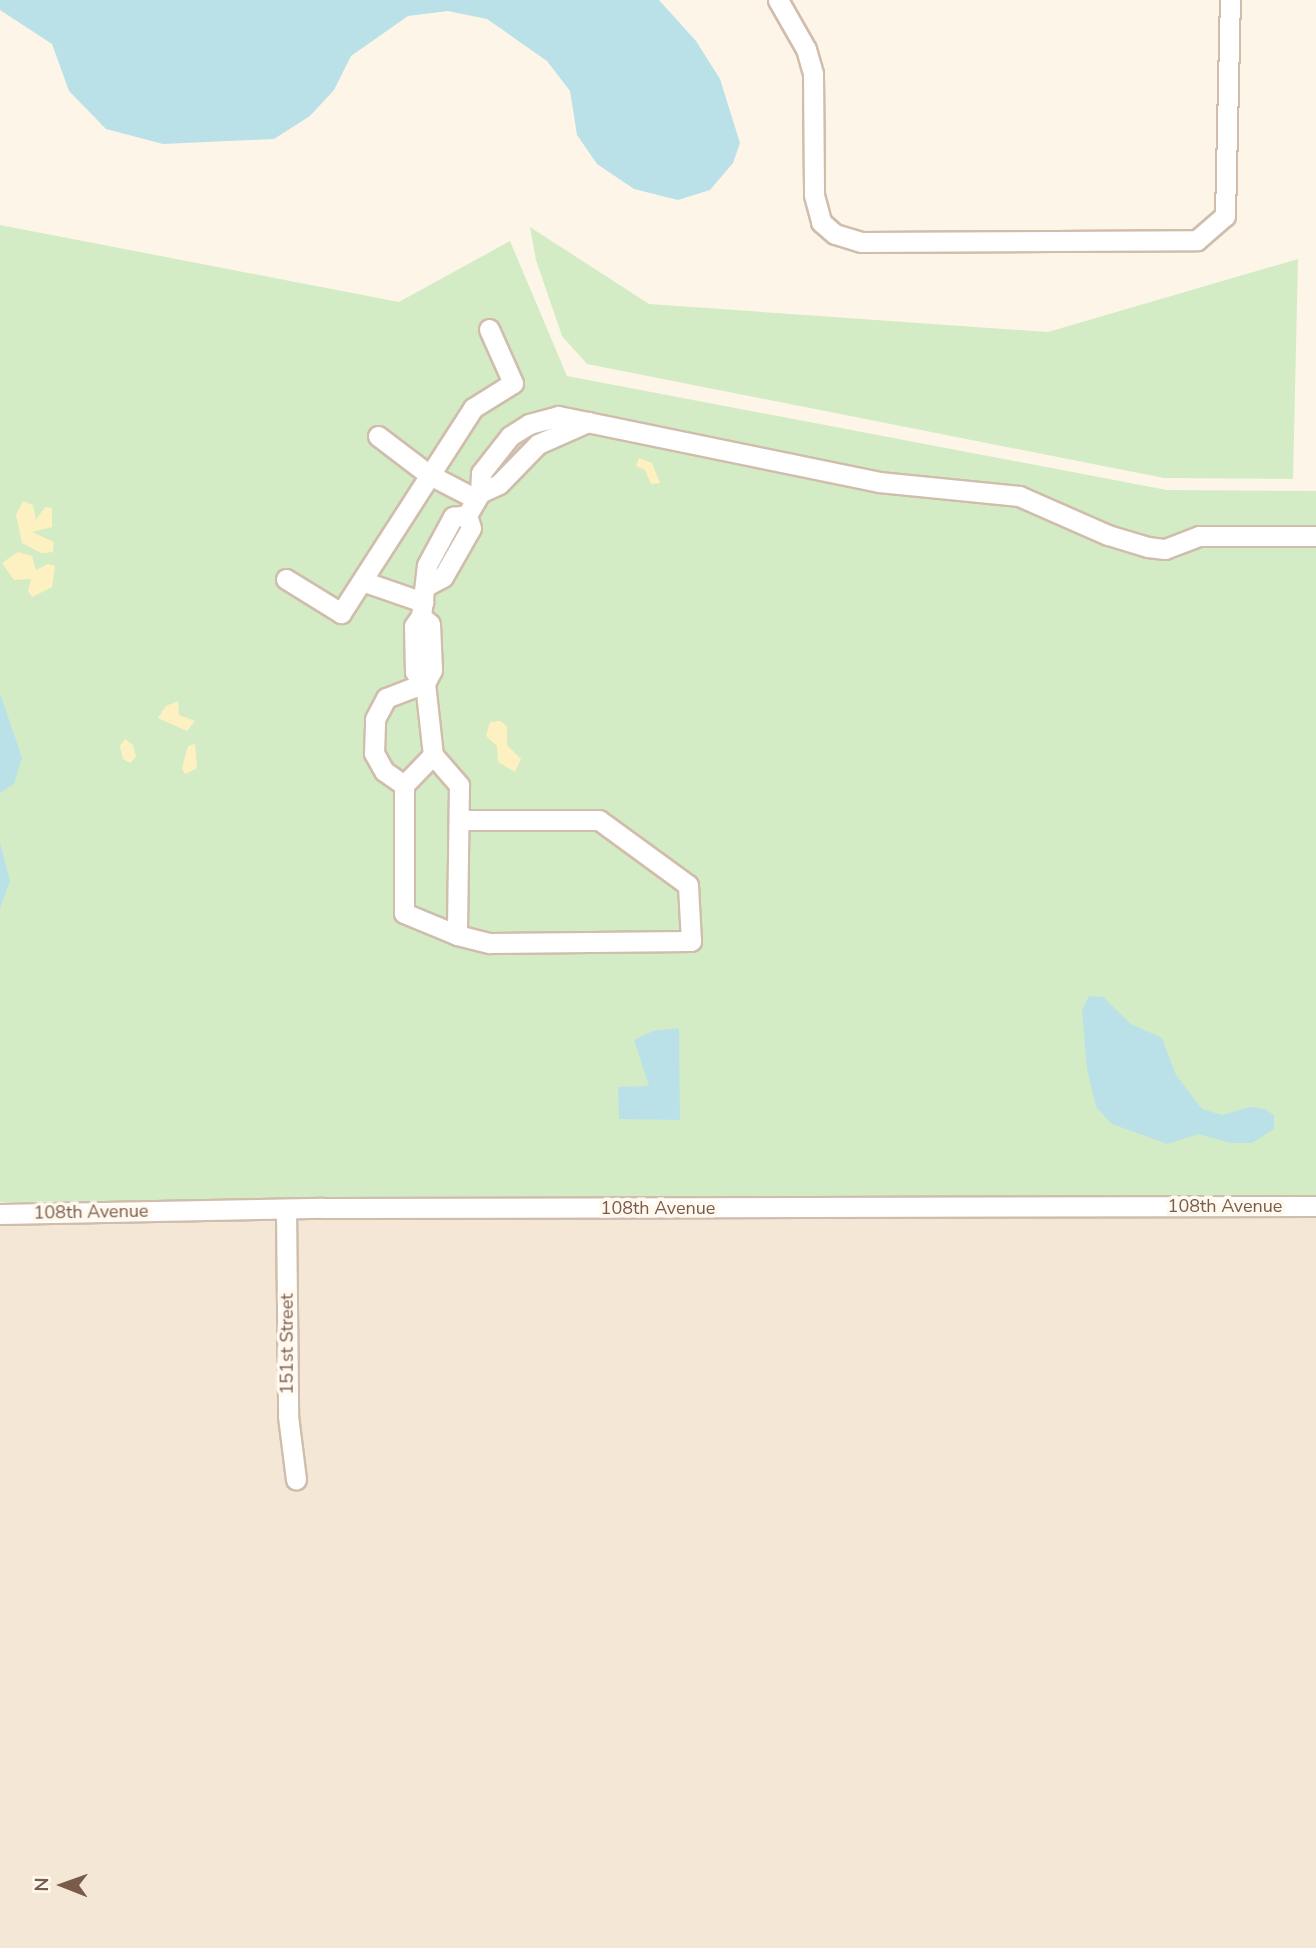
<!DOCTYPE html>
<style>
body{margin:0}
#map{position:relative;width:1316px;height:1948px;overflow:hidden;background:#fdf5e8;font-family:"Nunito Sans",sans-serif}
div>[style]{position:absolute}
.residential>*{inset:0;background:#f5e7d6}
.green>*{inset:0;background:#d4ecc5}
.sand>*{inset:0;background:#fdf1c2}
.water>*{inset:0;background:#bbe1e8}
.roads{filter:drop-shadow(2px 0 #d0bdac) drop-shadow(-2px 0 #d0bdac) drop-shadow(0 2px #d0bdac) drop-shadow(0 -2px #d0bdac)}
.minor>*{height:19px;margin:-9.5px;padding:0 9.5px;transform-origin:9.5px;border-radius:9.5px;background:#fff}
span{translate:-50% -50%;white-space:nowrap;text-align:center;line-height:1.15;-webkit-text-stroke:7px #fff9ef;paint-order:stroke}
.street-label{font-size:18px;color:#795b4a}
.north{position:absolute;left:28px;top:1850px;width:70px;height:70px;-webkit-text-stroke:5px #fff9ef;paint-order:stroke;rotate:271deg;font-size:19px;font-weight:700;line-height:28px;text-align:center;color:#795b4a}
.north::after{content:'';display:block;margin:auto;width:24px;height:32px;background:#795b4a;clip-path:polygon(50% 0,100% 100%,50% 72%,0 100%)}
</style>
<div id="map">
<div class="residential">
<div style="clip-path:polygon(316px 1214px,1316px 1217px,1316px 1948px,0 1948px,0 1224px)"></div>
</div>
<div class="green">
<div style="clip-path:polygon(0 225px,399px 302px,510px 241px,567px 376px,1167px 490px,1316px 491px,1316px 1196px,0 1202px)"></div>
<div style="clip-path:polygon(530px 227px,649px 304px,1048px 332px,1298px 259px,1293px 479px,1164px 478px,587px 364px,562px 336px,536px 260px)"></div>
</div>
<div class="sand">
<div style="clip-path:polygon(639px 458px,652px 463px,660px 483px,651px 484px,645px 470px,636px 466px)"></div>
<div style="clip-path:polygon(23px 501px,33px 505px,36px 520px,45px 507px,52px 508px,52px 527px,32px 532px,54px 542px,53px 552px,41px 553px,22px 543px,16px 515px)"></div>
<div style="clip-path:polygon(18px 552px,32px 556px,36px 570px,48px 564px,55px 566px,52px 587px,32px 597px,28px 591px,31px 579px,14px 580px,2px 563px)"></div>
<div style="clip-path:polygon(178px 701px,179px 715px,195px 721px,187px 731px,158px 718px,166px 706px)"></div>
<div style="clip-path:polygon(490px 722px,500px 721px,507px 726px,507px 745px,521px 759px,515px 772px,498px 762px,497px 746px,486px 736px)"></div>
<div style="clip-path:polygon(125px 739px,133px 745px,136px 757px,130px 763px,123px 759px,120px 746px)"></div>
<div style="clip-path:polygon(195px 744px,197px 768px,185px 774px,182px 768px,188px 746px)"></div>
</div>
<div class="water">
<div style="clip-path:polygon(0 0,659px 0,696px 41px,720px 79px,740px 143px,733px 163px,710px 190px,678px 200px,634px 189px,597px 164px,577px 135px,570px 91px,547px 61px,487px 19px,448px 11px,408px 16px,351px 56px,334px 90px,310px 116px,274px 139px,163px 144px,106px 129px,69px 91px,52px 44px,0 10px)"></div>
<div style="clip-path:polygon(0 693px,22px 758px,14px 784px,0 793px)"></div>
<div style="clip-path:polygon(0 842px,10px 881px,0 909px)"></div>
<div style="clip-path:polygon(1089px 996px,1103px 997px,1131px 1024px,1162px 1038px,1176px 1075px,1202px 1109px,1222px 1115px,1250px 1107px,1265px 1109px,1274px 1115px,1274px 1129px,1252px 1143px,1230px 1143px,1199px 1134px,1167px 1144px,1112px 1124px,1096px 1107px,1087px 1069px,1082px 1010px)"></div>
<div style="clip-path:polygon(679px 1028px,680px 1120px,619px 1119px,618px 1087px,649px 1086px,634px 1040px,653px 1031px)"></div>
</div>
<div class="roads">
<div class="minor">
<div style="left:778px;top:0;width:56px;rotate:60.3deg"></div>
<div style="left:806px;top:49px;width:26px;rotate:74deg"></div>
<div style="left:813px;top:74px;width:121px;rotate:89.5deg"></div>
<div style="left:814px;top:195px;width:28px;rotate:75deg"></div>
<div style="left:821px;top:222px;width:18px;rotate:41deg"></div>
<div style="left:835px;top:234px;width:27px;rotate:17deg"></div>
<div style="left:861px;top:242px;width:336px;rotate:-0.3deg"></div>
<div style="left:1197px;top:240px;width:37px;rotate:-41deg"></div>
<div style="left:1225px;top:216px;width:216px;rotate:-88.7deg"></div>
<div style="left:378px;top:436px;width:63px;rotate:37.2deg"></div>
<div style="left:428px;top:474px;width:54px;rotate:27.5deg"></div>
<div style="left:480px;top:493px;width:21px;rotate:-25deg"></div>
<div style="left:499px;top:484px;width:56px;rotate:-45.7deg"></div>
<div style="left:538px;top:444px;width:55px;rotate:-23.7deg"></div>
<div style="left:286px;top:579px;width:65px;rotate:31.7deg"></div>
<div style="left:341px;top:613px;width:244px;rotate:-57.2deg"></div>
<div style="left:473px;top:408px;width:47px;rotate:-32deg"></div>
<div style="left:513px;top:383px;width:59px;rotate:-114deg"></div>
<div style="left:362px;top:581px;width:65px;rotate:19deg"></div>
<div style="left:426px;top:586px;width:19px;rotate:-28deg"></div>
<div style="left:443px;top:577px;width:56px;rotate:-60.3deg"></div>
<div style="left:471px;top:528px;width:14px;rotate:-107deg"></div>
<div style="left:467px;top:515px;width:26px;rotate:-59deg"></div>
<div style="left:480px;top:493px;width:20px;rotate:-87deg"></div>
<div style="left:481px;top:473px;width:47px;rotate:-51.9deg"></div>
<div style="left:510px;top:436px;width:22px;rotate:-32deg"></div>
<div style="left:529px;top:424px;width:30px;rotate:-15deg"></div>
<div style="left:558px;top:416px;width:328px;rotate:11.6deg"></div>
<div style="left:879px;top:482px;width:141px;rotate:5.7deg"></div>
<div style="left:1019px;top:496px;width:97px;rotate:23.7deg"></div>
<div style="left:1108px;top:535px;width:42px;rotate:16.7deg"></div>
<div style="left:1148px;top:547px;width:17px;rotate:7deg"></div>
<div style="left:1165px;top:549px;width:36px;rotate:-21deg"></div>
<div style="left:1199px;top:536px;width:117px"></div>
<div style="left:421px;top:616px;width:12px;rotate:42deg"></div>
<div style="left:430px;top:624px;width:46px;rotate:87.5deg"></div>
<div style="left:432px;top:670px;width:15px;rotate:118deg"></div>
<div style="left:425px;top:683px;width:72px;rotate:83.7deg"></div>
<div style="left:433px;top:755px;width:40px;rotate:49deg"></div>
<div style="left:459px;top:785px;width:150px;rotate:90.8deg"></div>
<div style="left:457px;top:935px;width:34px;rotate:14deg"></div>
<div style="left:490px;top:943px;width:201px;rotate:-0.6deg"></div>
<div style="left:691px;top:941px;width:56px;rotate:-93.1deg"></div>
<div style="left:688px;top:885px;width:110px;rotate:-143.9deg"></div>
<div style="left:599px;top:820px;width:140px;rotate:180deg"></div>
<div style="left:425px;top:683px;width:15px;rotate:-132deg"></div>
<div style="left:415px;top:672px;width:46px;rotate:-91.2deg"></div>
<div style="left:414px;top:626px;width:12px;rotate:-55deg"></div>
<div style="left:421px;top:616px;width:51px;rotate:-83.3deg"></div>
<div style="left:427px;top:565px;width:55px;rotate:-61.6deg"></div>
<div style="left:453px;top:517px;width:14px;rotate:-8deg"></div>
<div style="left:433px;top:755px;width:42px;rotate:134deg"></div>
<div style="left:404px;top:785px;width:128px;rotate:90deg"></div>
<div style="left:404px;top:913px;width:57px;rotate:22.5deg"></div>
<div style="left:404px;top:785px;width:24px;rotate:-145deg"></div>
<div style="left:384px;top:771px;width:21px;rotate:-119deg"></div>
<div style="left:374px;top:753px;width:34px;rotate:-88deg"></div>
<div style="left:375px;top:719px;width:24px;rotate:-62deg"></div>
<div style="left:386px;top:698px;width:42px;rotate:-21deg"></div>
<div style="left:286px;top:1209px;width:207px;rotate:89.4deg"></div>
<div style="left:288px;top:1416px;width:64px;rotate:82.8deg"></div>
<div style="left:0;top:1214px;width:323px;rotate:-1.1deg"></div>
<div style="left:323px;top:1208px;width:993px;rotate:-0.12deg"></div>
</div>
</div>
<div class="street-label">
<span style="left:1225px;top:1206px">108th Avenue</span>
<span style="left:658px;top:1208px">108th Avenue</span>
<span style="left:91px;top:1212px;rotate:-1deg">108th Avenue</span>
<span style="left:287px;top:1344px;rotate:-90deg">151st Street</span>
</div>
<div class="north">N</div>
</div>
